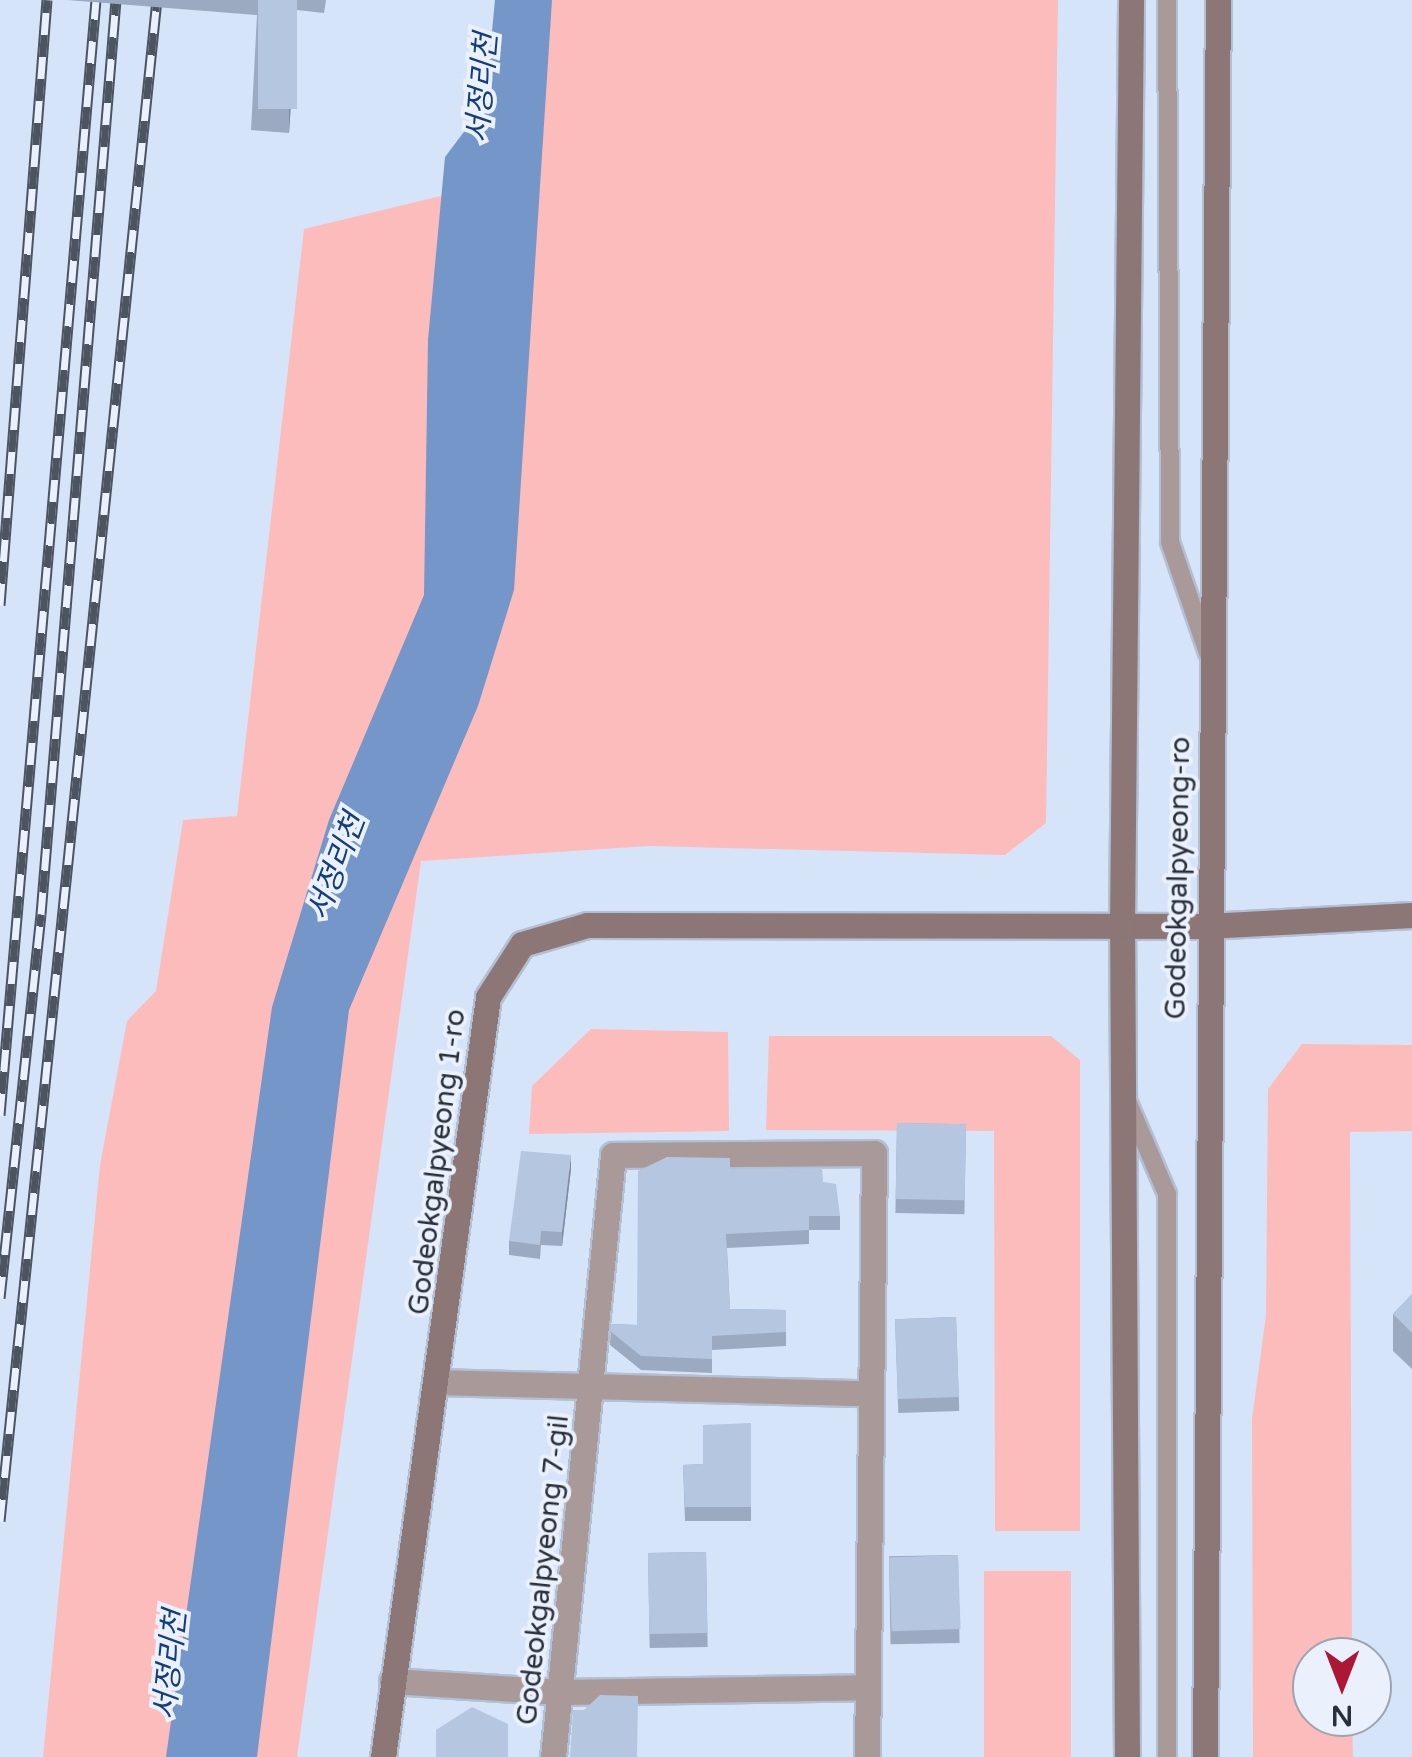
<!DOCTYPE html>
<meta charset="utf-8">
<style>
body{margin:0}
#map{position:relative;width:1412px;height:1757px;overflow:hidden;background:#d6e4fa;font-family:"Varela Round","Noto Sans KR",sans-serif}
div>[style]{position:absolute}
.green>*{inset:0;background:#fcbcbc;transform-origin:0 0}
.water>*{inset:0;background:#7596c9}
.roads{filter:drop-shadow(2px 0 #b3c0d4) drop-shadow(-2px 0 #b3c0d4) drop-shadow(0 2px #b3c0d4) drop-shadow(0 -2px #b3c0d4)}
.lane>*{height:18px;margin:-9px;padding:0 9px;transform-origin:9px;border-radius:9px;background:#a99999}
.street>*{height:25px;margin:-12.5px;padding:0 12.5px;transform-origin:12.5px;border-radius:12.5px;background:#a99999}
.secondary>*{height:25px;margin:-12.5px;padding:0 12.5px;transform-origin:12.5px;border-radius:12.5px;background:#8c7676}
.rail>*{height:11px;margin-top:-5.5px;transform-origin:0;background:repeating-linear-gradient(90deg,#eaf1fc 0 22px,#4c5460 0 44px);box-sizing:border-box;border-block:2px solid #4c5460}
.wall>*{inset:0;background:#9caac1;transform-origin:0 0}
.shaded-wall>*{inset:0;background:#7f8b9d}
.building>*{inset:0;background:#b5c6e0;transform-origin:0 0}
span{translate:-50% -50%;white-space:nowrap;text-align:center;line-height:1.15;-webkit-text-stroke:8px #eaf1fc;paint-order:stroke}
.street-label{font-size:28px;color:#29303a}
.water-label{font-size:30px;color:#133d7b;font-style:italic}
.north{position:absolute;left:1292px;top:1637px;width:100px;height:100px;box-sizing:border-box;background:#eaf1fc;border:2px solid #9da4ae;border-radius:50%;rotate:180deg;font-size:28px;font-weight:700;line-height:40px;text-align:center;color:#29303a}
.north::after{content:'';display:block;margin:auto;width:35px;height:45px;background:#ac1734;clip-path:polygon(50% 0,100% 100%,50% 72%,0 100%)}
</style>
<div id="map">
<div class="green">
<div style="clip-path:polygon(520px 0,1058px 0,1046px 823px,1005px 855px,649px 846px,421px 861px,297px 1757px,43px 1757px,100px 1165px,127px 1021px,156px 991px,183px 820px,237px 816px,304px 229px,511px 179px)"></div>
<div style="clip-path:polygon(591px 1029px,728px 1032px,729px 1131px,529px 1134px,532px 1086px)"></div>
<div style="clip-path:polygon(769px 1036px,1051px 1036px,1080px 1060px,1080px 1531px,995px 1531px,994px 1131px,766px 1130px)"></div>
<div style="clip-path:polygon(1302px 1044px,1412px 1045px,1412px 1131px,1350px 1132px,1352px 1657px,1312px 1657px,1312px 1717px,1352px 1717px,1353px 1757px,1253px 1757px,1252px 1419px,1266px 1315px,1268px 1089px)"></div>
<div style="left:1071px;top:1571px;width:186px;height:87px;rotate:90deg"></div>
</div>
<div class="water">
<div style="clip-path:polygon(495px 0,552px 0,514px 590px,478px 706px,349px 1010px,257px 1757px,166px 1757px,272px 1007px,329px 820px,424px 595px,428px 340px,445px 157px,485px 104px)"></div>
</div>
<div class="roads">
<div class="lane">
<div style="left:1167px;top:0;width:542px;rotate:89.68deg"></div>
<div style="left:1170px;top:542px;width:117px;rotate:71.1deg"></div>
<div style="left:1128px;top:1103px;width:99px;rotate:66.8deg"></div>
<div style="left:1167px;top:1194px;width:563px;rotate:90deg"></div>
</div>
<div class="street">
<div style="left:438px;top:1382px;width:432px;rotate:1.5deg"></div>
<div style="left:392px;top:1681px;width:169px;rotate:3.7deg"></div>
<div style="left:561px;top:1692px;width:306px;rotate:-0.9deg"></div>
<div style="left:553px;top:1757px;width:605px;rotate:-84.31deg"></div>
<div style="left:613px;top:1155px;width:261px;rotate:-0.4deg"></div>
<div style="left:874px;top:1153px;width:604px;rotate:90.66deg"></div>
</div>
<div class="secondary">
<div style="left:383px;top:1757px;width:767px;rotate:-82.13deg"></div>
<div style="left:488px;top:997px;width:63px;rotate:-57.3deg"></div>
<div style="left:522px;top:944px;width:68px;rotate:-16.3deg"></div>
<div style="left:587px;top:925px;width:620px;rotate:0.09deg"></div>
<div style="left:1207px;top:926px;width:205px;rotate:-3.1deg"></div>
<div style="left:1127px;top:1757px;width:831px;rotate:-90.34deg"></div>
<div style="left:1122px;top:926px;width:926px;rotate:-89.44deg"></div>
<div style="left:1205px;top:1757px;width:1757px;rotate:-89.58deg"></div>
</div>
</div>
<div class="rail">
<div style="left:0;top:605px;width:607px;rotate:-85.56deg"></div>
<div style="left:0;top:1115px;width:1119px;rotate:-85.08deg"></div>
<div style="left:0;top:1298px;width:386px;rotate:-83.9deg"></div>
<div style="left:41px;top:914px;width:917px;rotate:-85.31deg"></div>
<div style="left:0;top:1521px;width:1529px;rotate:-84.11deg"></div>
</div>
<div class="wall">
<div style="clip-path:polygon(67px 0,326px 0,324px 13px,297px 10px,289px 133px,251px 130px,257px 15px)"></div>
<div style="left:897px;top:1123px;width:69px;height:90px;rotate:1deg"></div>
<div style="clip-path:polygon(571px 1169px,562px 1246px,541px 1245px,540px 1259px,509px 1255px,509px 1241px)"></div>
<div style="clip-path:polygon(730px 1169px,823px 1182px,840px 1216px,840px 1230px,809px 1230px,809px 1244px,727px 1248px,730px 1309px,786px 1310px,786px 1346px,712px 1350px,712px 1373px,641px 1370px,610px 1345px,611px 1324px,637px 1325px)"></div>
<div style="clip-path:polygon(1412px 1294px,1412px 1369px,1393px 1351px,1393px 1314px)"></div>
<div style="left:956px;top:1317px;width:94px;height:61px;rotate:88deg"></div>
<div style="clip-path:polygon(751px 1423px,751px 1521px,685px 1521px,683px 1465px,703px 1464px)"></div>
<div style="left:706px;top:1552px;width:95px;height:58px;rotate:89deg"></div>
<div style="left:958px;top:1555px;width:88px;height:69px;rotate:89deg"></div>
</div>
<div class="shaded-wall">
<div style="clip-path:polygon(297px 0,297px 10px,289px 133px,289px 112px)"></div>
<div style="clip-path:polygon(571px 1155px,571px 1169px,562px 1246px,562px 1232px)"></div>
</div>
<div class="building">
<div style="left:258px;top:0;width:39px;height:109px"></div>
<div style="left:897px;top:1123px;width:69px;height:76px;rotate:1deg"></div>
<div style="clip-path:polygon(521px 1151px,571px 1155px,562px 1232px,541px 1231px,540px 1245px,509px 1241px)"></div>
<div style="clip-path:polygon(667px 1157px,730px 1158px,730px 1169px,822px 1168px,823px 1182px,836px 1184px,840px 1216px,809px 1216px,809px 1230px,726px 1234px,730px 1309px,786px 1310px,786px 1332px,712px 1336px,712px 1359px,641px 1356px,610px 1331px,611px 1324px,637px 1325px,638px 1171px)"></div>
<div style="clip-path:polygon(1412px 1294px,1412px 1333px,1393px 1314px)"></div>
<div style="left:956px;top:1317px;width:80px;height:61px;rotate:88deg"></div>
<div style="clip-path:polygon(751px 1423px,751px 1507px,685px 1507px,683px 1465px,703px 1464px,703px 1425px)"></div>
<div style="left:706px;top:1552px;width:81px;height:58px;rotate:89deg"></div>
<div style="left:958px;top:1555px;width:74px;height:69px;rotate:88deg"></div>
<div style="clip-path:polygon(600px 1695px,638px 1696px,637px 1757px,570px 1757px,573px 1710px,584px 1710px)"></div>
<div style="clip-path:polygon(472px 1707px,508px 1724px,508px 1757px,436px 1757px,436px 1730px)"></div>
</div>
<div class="street-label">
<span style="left:1178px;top:878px;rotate:-89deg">Godeokgalpyeong-ro</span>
<span style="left:437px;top:1162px;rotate:-83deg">Godeokgalpyeong 1-ro</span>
<span style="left:543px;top:1570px;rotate:-84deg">Godeokgalpyeong 7-gil</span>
</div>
<div class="water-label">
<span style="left:483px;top:88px;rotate:-85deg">서정리천</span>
<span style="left:337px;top:867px;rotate:-69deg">서정리천</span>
<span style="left:171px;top:1665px;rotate:-84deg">서정리천</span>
</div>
<div class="north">N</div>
</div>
